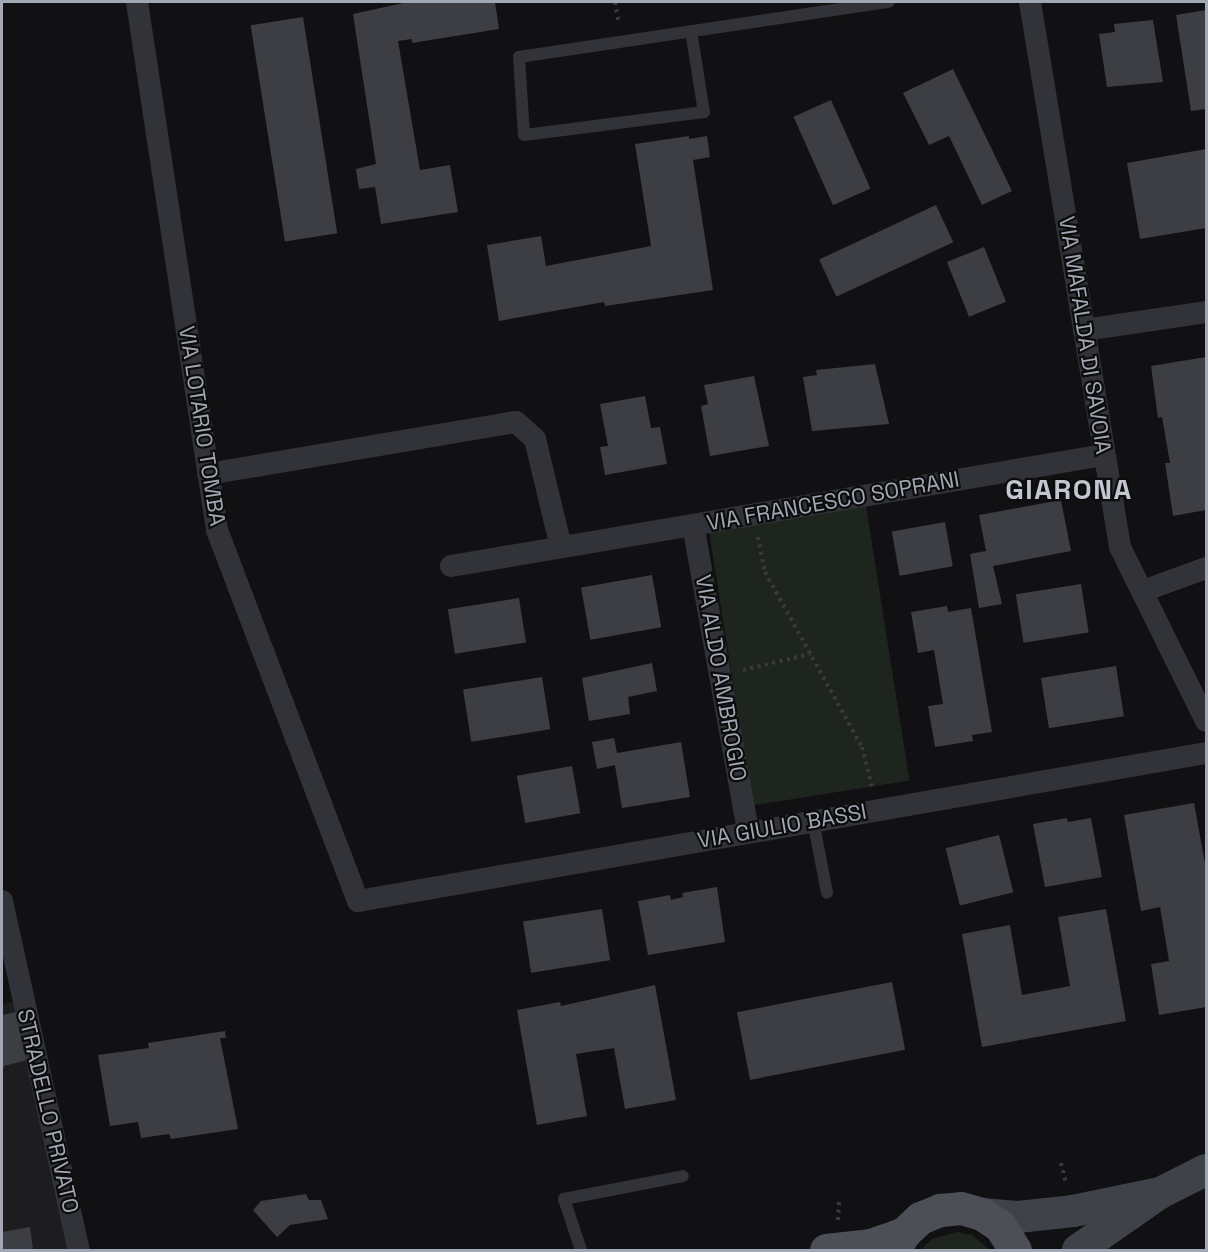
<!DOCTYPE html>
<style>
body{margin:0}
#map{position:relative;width:1208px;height:1252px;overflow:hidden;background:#111113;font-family:"Space Grotesk",sans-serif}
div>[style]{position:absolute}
.built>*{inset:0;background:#1d1d20}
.green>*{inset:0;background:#1d251e;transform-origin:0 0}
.building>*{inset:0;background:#3d3e43;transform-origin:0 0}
.path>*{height:4px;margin-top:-2px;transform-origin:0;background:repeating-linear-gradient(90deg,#383a3f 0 3px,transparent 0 7.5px)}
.lane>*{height:12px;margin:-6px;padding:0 6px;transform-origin:6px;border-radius:6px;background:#323338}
.street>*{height:22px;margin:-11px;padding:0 11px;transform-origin:11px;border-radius:11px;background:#323338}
.secondary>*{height:32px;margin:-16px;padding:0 16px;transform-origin:16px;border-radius:16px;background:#3f4248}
.primary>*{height:33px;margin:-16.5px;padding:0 16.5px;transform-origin:16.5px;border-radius:16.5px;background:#4d4f57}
span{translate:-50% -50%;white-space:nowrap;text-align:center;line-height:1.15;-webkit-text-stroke:4.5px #0c0c0d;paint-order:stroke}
.street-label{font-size:22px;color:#a1a7b4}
.district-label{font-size:28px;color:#c2c6d0;font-weight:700;letter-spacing:1.5px}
.frame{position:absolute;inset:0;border:3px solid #a1a7b4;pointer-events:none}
</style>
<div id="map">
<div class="built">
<div style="clip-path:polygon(24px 1000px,79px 1250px,2px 1250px,2px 1004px)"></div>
</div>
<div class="green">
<div style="left:866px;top:506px;width:278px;height:159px;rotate:81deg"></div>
<div style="clip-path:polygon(958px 1232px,972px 1235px,990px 1250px,920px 1250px,932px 1239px)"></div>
</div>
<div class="building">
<div style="clip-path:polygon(408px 2px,495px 2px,499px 29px,412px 43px,412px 39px,398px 41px,420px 170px,450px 165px,458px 212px,381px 224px,375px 187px,359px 189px,356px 169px,376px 164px,353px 14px)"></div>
<div style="clip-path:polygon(1206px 10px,1206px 109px,1191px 111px,1176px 15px)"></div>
<div style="left:303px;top:17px;width:219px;height:53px;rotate:81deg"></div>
<div style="clip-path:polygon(1153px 20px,1163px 82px,1107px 87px,1099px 34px,1115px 32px,1114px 24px)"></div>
<div style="clip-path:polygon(953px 69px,1012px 191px,982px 205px,949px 136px,929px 145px,903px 93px)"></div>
<div style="left:831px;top:100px;width:97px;height:41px;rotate:66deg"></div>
<div style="clip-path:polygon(689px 136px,689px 139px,707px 136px,710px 157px,693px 160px,713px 290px,605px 306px,604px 302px,499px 321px,487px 245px,541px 236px,546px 266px,651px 246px,635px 144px)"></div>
<div style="clip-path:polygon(1206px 149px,1206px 228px,1140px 239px,1127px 163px)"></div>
<div style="left:936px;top:205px;width:41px;height:129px;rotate:65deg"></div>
<div style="left:984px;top:247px;width:59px;height:40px;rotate:68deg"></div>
<div style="clip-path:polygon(1206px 357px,1206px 510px,1173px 516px,1165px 463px,1170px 463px,1162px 417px,1158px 418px,1151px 366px)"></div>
<div style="clip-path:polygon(875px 364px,889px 424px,812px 431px,803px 377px,817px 375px,816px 370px)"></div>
<div style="clip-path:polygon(754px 376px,769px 446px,710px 456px,701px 406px,708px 404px,704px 385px)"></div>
<div style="clip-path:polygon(645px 396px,651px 428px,660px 427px,667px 464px,605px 475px,600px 447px,608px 446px,600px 404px)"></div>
<div style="clip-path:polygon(1061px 500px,1071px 551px,993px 566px,1002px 604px,979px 608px,970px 554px,986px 551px,979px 515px)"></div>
<div style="left:945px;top:522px;width:45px;height:54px;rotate:80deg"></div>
<div style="left:652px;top:575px;width:53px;height:72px;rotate:80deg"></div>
<div style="left:1081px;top:584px;width:49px;height:66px;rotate:81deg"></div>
<div style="left:519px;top:598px;width:45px;height:72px;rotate:81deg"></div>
<div style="clip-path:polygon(947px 606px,948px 612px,971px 608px,992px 732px,972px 735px,973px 741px,935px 747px,928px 706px,943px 704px,934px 650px,918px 653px,911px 612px)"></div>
<div style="clip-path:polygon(652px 663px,657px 691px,628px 697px,630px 714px,589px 721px,582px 678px)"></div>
<div style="left:1116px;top:666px;width:51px;height:76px;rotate:81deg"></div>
<div style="left:542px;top:677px;width:53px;height:80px;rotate:81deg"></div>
<div style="clip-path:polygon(614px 738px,617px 753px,681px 742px,690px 797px,622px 808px,615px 765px,597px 769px,592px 742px)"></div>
<div style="left:572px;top:766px;width:48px;height:56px;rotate:80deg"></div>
<div style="clip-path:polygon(1194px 803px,1206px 869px,1206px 1007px,1159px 1015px,1151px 964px,1169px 961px,1160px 907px,1141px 911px,1124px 815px)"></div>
<div style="clip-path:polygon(1067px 818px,1068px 822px,1091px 818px,1102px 877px,1045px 887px,1033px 824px)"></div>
<div style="left:999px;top:835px;width:59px;height:55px;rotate:76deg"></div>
<div style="clip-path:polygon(717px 887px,725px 942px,648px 955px,638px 901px,670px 895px,671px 900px,683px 897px,682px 893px)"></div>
<div style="left:602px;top:909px;width:52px;height:80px;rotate:81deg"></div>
<div style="clip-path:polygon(1106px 909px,1126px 1021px,982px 1047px,962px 934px,1010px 925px,1022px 995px,1070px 986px,1058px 917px)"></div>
<div style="left:892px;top:982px;width:69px;height:158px;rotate:79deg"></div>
<div style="clip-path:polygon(655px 985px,676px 1100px,625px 1109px,614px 1048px,576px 1054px,587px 1116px,537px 1125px,517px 1010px,560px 1002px,561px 1006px)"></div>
<div style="clip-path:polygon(17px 1012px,27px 1060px,4px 1066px,2px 1072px,2px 1015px)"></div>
<div style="clip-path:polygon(225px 1031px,226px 1038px,220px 1038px,238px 1129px,171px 1139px,169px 1134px,141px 1138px,138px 1122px,110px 1126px,98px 1055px,149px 1048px,148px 1043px)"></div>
<div style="clip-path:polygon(306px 1194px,309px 1200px,321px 1200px,328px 1219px,290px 1225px,277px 1237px,253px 1210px,261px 1201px)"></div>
<div style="clip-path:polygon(30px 1227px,33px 1250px,2px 1250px,2px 1232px)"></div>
</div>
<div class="path">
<div style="left:615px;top:2px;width:22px;rotate:80deg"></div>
<div style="left:758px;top:537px;width:36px;rotate:79deg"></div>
<div style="left:765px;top:572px;width:200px;rotate:61deg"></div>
<div style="left:862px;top:747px;width:41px;rotate:76deg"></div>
<div style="left:743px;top:670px;width:69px;rotate:-13.4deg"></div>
<div style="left:1061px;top:1163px;width:21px;rotate:76deg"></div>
<div style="left:838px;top:1220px;width:18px;rotate:-87deg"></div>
</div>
<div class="lane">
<div style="left:691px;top:31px;width:82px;rotate:80.9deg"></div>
<div style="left:704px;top:112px;width:181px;rotate:172.7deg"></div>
<div style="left:524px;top:135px;width:78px;rotate:-93.7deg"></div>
<div style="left:519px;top:57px;width:374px;rotate:-8.5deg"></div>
<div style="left:813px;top:820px;width:74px;rotate:79.1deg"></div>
<div style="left:581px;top:1250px;width:54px;rotate:-108.4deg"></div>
<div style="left:564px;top:1199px;width:121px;rotate:-10.9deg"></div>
</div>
<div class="street">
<div style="left:137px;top:2px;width:534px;rotate:81.38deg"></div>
<div style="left:217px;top:530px;width:397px;rotate:69.2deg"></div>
<div style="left:358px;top:901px;width:861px;rotate:-9.9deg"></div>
<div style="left:1030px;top:2px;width:552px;rotate:80.62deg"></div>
<div style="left:1120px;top:547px;width:194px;rotate:63.7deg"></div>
<div style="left:1084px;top:330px;width:123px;rotate:-8.4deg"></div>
<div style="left:208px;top:474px;width:312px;rotate:-9.6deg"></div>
<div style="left:516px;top:422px;width:25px;rotate:42deg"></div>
<div style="left:535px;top:439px;width:111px;rotate:76.5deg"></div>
<div style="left:693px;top:525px;width:311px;rotate:79.8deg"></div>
<div style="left:451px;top:566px;width:662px;rotate:-9.65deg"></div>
<div style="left:1143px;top:591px;width:67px;rotate:-20.1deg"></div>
<div style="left:2px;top:901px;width:357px;rotate:77.6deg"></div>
</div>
<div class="secondary">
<div style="left:982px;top:1214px;width:36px;rotate:5deg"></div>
<div style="left:1018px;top:1217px;width:55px;rotate:-6.2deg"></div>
<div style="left:1073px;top:1211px;width:89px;rotate:-11.7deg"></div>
<div style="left:1078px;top:1250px;width:100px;rotate:-34.8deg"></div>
<div style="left:1160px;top:1193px;width:51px;rotate:-26.6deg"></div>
</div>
<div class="primary">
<div style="left:826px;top:1250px;width:44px;rotate:-6.5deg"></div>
<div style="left:870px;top:1245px;width:36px;rotate:-19deg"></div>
<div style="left:894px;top:1250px;width:20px;rotate:-60deg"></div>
<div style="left:904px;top:1233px;width:22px;rotate:-43deg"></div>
<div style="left:920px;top:1218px;width:22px;rotate:-22deg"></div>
<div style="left:940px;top:1210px;width:21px;rotate:-5deg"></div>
<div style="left:961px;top:1208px;width:22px;rotate:16deg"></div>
<div style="left:982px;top:1214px;width:22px;rotate:34deg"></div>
<div style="left:1000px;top:1226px;width:28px;rotate:58deg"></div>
</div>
<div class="street-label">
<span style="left:1085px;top:335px;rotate:81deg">VIA MAFALDA DI SAVOIA</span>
<span style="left:202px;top:426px;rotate:81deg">VIA LOTARIO TOMBA</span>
<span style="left:833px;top:501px;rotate:-10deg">VIA FRANCESCO SOPRANI</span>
<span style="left:721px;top:678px;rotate:80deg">VIA ALDO AMBROGIO</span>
<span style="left:782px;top:826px;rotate:-10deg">VIA GIULIO BASSI</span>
<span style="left:48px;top:1111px;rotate:77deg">STRADELLO PRIVATO</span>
</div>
<div class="district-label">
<span style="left:1069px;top:489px">GIARONA</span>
</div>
<div class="frame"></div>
</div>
